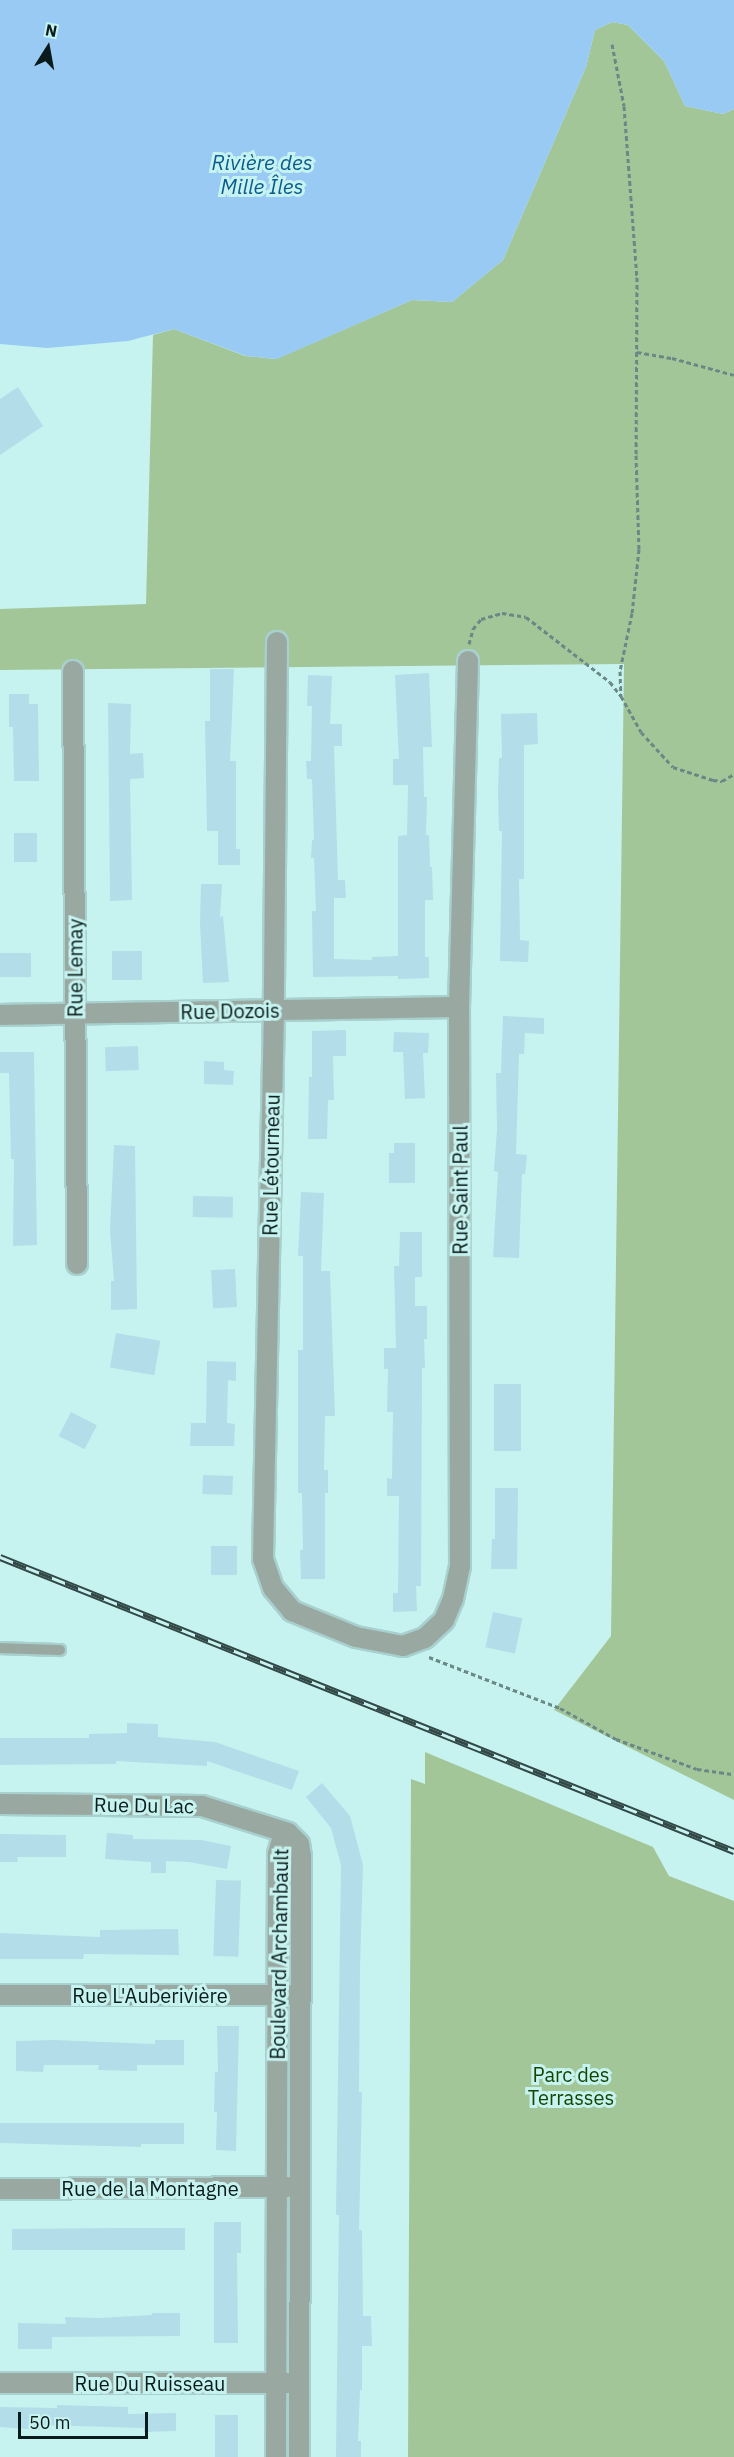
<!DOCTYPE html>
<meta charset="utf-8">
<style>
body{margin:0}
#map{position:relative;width:734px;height:2457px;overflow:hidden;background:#c6f3f0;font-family:"IBM Plex Sans",sans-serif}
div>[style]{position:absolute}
.green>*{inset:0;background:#a3c699;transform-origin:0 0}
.water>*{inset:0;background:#99caf3}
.building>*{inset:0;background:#b3dde9;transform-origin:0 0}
.path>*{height:3px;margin-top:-1.5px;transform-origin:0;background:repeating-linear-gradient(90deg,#698886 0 4.5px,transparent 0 7.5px)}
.roads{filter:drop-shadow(2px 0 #a8d0ce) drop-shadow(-2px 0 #a8d0ce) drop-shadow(0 2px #a8d0ce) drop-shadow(0 -2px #a8d0ce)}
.lane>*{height:10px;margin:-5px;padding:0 5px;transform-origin:5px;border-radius:5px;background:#99a9a1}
.street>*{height:20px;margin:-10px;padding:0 10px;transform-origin:10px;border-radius:10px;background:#99a9a1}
.rail>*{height:7px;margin-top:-3.5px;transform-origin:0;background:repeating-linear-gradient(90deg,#c6f3f0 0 14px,#314847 0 28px);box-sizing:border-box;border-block:2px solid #314847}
span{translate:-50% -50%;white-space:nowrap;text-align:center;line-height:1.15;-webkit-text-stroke:6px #c6f3f0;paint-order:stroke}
.street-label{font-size:20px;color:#091b1a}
.park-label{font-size:20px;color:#164500}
.water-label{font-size:21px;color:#0b5c8e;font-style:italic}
.north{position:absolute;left:18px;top:18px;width:60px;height:60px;-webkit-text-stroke:4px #c6f3f0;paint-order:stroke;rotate:11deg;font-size:16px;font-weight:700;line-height:24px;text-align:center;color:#091b1a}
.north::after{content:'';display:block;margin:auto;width:21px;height:27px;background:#091b1a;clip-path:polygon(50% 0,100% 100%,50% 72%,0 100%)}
.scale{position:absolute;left:18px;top:2412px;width:130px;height:27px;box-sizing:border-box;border:3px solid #091b1a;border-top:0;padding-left:8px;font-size:18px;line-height:21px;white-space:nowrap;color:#091b1a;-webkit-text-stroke:4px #c6f3f0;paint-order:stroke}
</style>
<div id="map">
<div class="green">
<div style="clip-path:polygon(612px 22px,628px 25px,664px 61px,685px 106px,723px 114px,734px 109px,734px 1800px,554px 1710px,611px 1636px,624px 664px,0 670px,0 609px,146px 604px,153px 335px,174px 329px,245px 356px,276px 359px,412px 300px,452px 302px,503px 260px,586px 67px,595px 30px)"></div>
<div style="clip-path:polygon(425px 1752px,653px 1847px,669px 1876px,734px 1901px,734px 2457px,408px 2457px,411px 1779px,425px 1784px)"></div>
<div style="left:287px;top:1857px;width:6px;height:113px;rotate:9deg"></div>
<div style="clip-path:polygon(293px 2025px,292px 2161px,285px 2161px,287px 2026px)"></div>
<div style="clip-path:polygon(285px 2216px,292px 2216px,291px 2354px,285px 2354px)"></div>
</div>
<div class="water">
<div style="clip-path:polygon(0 0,734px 0,734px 109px,723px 114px,685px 106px,664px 61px,628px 25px,612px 22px,595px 30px,586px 67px,503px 260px,452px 302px,412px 300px,277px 359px,246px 356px,174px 329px,128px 341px,47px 348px,0 344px)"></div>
</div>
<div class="building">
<div style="clip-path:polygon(18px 387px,43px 426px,0 455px,0 399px)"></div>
<div style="clip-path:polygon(210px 669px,234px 669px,230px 761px,236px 761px,236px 849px,240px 849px,240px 865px,218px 865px,218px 831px,207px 831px,205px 721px,210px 721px)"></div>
<div style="clip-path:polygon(429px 673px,432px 747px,423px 747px,424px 797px,427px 797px,426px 835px,429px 835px,430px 867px,432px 867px,433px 900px,425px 900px,425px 957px,429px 957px,429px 978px,398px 979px,398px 976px,313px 977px,312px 911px,316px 911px,314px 858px,311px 858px,312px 840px,314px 840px,312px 779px,307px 779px,306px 761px,311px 761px,312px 706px,307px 706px,308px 675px,332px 676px,330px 724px,342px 724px,342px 746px,334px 746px,338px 880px,345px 880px,346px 898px,334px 898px,334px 959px,372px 960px,372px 957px,398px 956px,398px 836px,407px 835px,408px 785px,393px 785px,393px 759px,399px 759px,395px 675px)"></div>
<div style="clip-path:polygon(9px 694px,29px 694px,29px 704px,38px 704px,39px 781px,14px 781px,13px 727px,9px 727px)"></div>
<div style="clip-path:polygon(108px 703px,131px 704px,130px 754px,143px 753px,144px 778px,130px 779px,132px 900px,110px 901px)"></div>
<div style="clip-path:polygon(537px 713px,538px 744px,524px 745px,524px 879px,519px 879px,520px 940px,529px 941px,528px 962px,500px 961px,502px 831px,499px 831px,498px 793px,499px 758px,502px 758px,501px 714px)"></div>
<div style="left:14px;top:833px;width:23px;height:29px"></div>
<div style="clip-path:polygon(201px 884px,222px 884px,220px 917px,223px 916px,229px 982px,203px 983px,200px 923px)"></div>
<div style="left:142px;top:951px;width:29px;height:30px;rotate:90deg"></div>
<div style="left:31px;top:953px;width:24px;height:31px;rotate:90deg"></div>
<div style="clip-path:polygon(503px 1016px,544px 1018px,544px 1034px,525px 1033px,524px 1054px,519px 1054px,516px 1154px,527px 1155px,525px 1174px,522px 1174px,519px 1258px,493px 1257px,498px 1172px,494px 1171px,497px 1130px,496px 1073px,501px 1073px)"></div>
<div style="clip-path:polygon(346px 1030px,346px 1056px,333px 1056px,334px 1100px,328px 1100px,327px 1139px,308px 1139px,309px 1077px,312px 1077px,312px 1031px)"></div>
<div style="clip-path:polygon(394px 1032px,429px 1033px,428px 1053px,423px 1053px,425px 1098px,405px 1099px,403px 1052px,393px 1052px)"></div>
<div style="left:138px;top:1046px;width:24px;height:33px;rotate:88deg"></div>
<div style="clip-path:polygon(0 1052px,34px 1052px,37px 1245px,13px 1246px,14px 1159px,11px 1159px,9px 1073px,0 1073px)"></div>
<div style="clip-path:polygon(204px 1061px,224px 1062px,224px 1070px,234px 1071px,233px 1085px,204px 1084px)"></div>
<div style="clip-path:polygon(394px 1143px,415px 1143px,415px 1183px,389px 1183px,389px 1153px,394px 1153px)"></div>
<div style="clip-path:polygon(114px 1145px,135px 1146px,137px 1309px,111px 1310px,111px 1281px,114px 1281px,110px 1230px)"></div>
<div style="clip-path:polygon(301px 1192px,324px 1193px,321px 1271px,330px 1271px,335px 1416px,325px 1416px,324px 1470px,328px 1470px,328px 1493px,325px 1493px,325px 1579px,301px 1579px,300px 1550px,303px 1550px,302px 1493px,298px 1493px,298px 1350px,303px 1350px,303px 1256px,298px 1256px)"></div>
<div style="left:193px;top:1196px;width:40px;height:21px;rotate:1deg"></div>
<div style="clip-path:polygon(400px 1232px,422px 1232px,422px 1277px,415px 1277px,415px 1306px,427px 1306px,427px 1339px,424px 1339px,425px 1368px,422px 1368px,421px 1586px,416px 1586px,417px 1611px,393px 1612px,393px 1593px,398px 1593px,399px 1496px,387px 1496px,387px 1478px,392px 1479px,393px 1412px,387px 1412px,388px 1369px,384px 1369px,384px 1348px,396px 1348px,394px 1266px,399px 1266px)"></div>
<div style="left:235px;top:1269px;width:38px;height:24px;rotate:87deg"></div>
<div style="left:116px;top:1333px;width:45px;height:35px;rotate:10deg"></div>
<div style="clip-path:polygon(207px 1361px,236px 1362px,236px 1381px,228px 1380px,227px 1423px,235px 1424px,234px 1446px,190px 1446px,191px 1423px,206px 1423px)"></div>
<div style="left:494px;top:1384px;width:27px;height:67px"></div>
<div style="left:71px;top:1412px;width:29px;height:27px;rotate:27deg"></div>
<div style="left:203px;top:1475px;width:30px;height:19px;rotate:2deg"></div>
<div style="clip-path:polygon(495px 1488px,518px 1488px,517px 1569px,491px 1569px,492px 1539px,495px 1539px)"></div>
<div style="left:211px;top:1546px;width:26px;height:29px"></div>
<div style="left:493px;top:1612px;width:30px;height:36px;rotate:12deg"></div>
<div style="clip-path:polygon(127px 1723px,158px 1724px,158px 1737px,215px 1742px,299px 1771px,292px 1790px,207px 1761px,207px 1766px,116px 1761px,116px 1764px,0 1765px,0 1738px,89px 1738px,89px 1734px,127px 1733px)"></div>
<div style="clip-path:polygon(322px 1783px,350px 1816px,363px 1865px,360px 1967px,359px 2092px,362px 2092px,359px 2230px,362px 2230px,363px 2316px,371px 2316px,372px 2346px,362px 2346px,362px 2390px,360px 2390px,358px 2441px,361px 2441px,361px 2457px,336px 2457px,339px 2215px,336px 2215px,341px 1865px,331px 1828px,306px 1797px)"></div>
<div style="clip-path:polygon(107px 1833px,133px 1835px,133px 1839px,201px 1840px,231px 1846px,227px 1869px,189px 1862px,166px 1861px,166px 1873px,151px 1873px,151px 1862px,105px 1859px)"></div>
<div style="clip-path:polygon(0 1834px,66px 1835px,66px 1857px,17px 1857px,18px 1862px,0 1862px)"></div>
<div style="left:216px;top:1880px;width:25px;height:76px;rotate:2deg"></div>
<div style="clip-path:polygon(178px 1929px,179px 1955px,84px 1954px,83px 1959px,0 1959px,0 1933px,100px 1937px,100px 1930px)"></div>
<div style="clip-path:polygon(217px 2026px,239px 2026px,236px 2151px,216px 2150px,217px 2112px,214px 2112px,215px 2072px,218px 2072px)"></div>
<div style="clip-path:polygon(53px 2040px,155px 2044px,155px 2040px,184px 2040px,184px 2065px,137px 2065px,137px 2071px,98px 2070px,99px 2065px,44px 2065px,43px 2072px,16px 2071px,16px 2041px)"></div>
<div style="clip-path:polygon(0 2123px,184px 2123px,184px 2144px,141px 2144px,141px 2147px,0 2143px)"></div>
<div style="clip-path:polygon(214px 2222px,241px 2222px,241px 2253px,237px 2253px,238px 2343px,214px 2343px)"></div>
<div style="clip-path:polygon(122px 2228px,185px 2228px,185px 2250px,12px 2250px,12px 2229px)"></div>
<div style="clip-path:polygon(152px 2313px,180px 2313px,180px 2336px,52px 2337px,52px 2349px,18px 2349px,18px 2323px,66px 2324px,65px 2317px,99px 2318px,152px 2315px)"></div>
<div style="clip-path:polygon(57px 2405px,128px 2407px,128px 2414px,176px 2413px,176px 2431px,144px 2432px,144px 2428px,41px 2425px,40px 2430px,0 2427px,0 2407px,57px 2408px)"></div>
<div style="left:215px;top:2415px;width:23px;height:42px"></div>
</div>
<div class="path">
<div style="left:612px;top:44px;width:63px;rotate:79deg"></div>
<div style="left:624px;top:106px;width:171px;rotate:85.7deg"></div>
<div style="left:637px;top:277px;width:178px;rotate:90.3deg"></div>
<div style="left:636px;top:455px;width:94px;rotate:88.2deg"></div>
<div style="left:639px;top:549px;width:64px;rotate:96.2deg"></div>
<div style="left:632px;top:613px;width:59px;rotate:101.7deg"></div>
<div style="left:620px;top:671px;width:25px;rotate:88deg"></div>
<div style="left:637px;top:352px;width:36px;rotate:10deg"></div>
<div style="left:672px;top:358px;width:64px;rotate:15.3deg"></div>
<div style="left:469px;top:644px;width:16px;rotate:-75deg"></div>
<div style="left:473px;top:629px;width:13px;rotate:-51deg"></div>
<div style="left:481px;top:619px;width:22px;rotate:-16deg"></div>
<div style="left:502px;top:613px;width:24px;rotate:9deg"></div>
<div style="left:526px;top:617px;width:106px;rotate:37.7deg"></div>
<div style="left:610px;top:682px;width:18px;rotate:52deg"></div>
<div style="left:621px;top:696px;width:41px;rotate:60.9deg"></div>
<div style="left:641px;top:732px;width:47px;rotate:47.6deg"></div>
<div style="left:673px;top:767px;width:42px;rotate:18deg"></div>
<div style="left:713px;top:780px;width:9px;rotate:6deg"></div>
<div style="left:722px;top:781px;width:14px;rotate:-30deg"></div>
<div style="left:429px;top:1657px;width:141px;rotate:21.3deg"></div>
<div style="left:560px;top:1708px;width:64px;rotate:29deg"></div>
<div style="left:616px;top:1739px;width:86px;rotate:20.3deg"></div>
<div style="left:697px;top:1769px;width:37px;rotate:8deg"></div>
</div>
<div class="roads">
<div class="lane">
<div style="left:0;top:1648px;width:60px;rotate:1.9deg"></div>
</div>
<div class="street">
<div style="left:277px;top:642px;width:368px;rotate:90.5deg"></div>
<div style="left:274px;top:1010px;width:549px;rotate:91.15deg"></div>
<div style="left:263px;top:1559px;width:31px;rotate:71deg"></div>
<div style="left:273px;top:1588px;width:30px;rotate:50deg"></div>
<div style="left:292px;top:1611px;width:69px;rotate:22.1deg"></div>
<div style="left:356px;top:1637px;width:48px;rotate:10.8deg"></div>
<div style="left:403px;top:1646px;width:23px;rotate:-20deg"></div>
<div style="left:425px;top:1638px;width:26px;rotate:-43deg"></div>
<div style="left:444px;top:1620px;width:23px;rotate:-67deg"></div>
<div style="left:453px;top:1599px;width:34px;rotate:-78deg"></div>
<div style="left:460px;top:1566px;width:559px;rotate:-90.1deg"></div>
<div style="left:459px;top:1007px;width:346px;rotate:-88.5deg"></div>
<div style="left:73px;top:671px;width:593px;rotate:89.61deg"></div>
<div style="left:0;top:1015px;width:459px;rotate:-1deg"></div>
<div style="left:0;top:1804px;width:202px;rotate:0.6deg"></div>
<div style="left:202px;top:1806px;width:90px;rotate:17.4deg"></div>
<div style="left:288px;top:1833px;width:16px;rotate:45deg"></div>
<div style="left:299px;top:1844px;width:12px;rotate:81deg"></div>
<div style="left:301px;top:1856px;width:601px;rotate:90.19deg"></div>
<div style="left:0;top:1995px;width:288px"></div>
<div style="left:0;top:2189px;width:288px;rotate:-0.4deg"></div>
<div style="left:0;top:2383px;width:288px"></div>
<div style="left:276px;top:2457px;width:603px;rotate:-89.81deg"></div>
<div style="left:278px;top:1854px;width:23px;rotate:-75deg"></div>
</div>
</div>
<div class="rail">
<div style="left:0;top:1557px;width:791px;rotate:21.83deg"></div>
</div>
<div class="street-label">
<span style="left:75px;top:968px;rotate:-90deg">Rue Lemay</span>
<span style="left:230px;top:1011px;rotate:-1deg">Rue Dozois</span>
<span style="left:271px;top:1165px;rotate:-89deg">Rue Létourneau</span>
<span style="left:460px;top:1190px;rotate:-90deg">Rue Saint Paul</span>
<span style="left:144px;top:1805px;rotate:1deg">Rue Du Lac</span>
<span style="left:279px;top:1954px;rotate:-89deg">Boulevard Archambault</span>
<span style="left:150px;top:1995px">Rue L'Auberivière</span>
<span style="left:150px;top:2188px">Rue de la Montagne</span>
<span style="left:150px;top:2383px">Rue Du Ruisseau</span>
</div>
<div class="park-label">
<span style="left:571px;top:2086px">Parc des<br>Terrasses</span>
</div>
<div class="water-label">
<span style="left:262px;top:174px">Rivière des<br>Mille Îles</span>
</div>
<div class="north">N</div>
<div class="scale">50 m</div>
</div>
